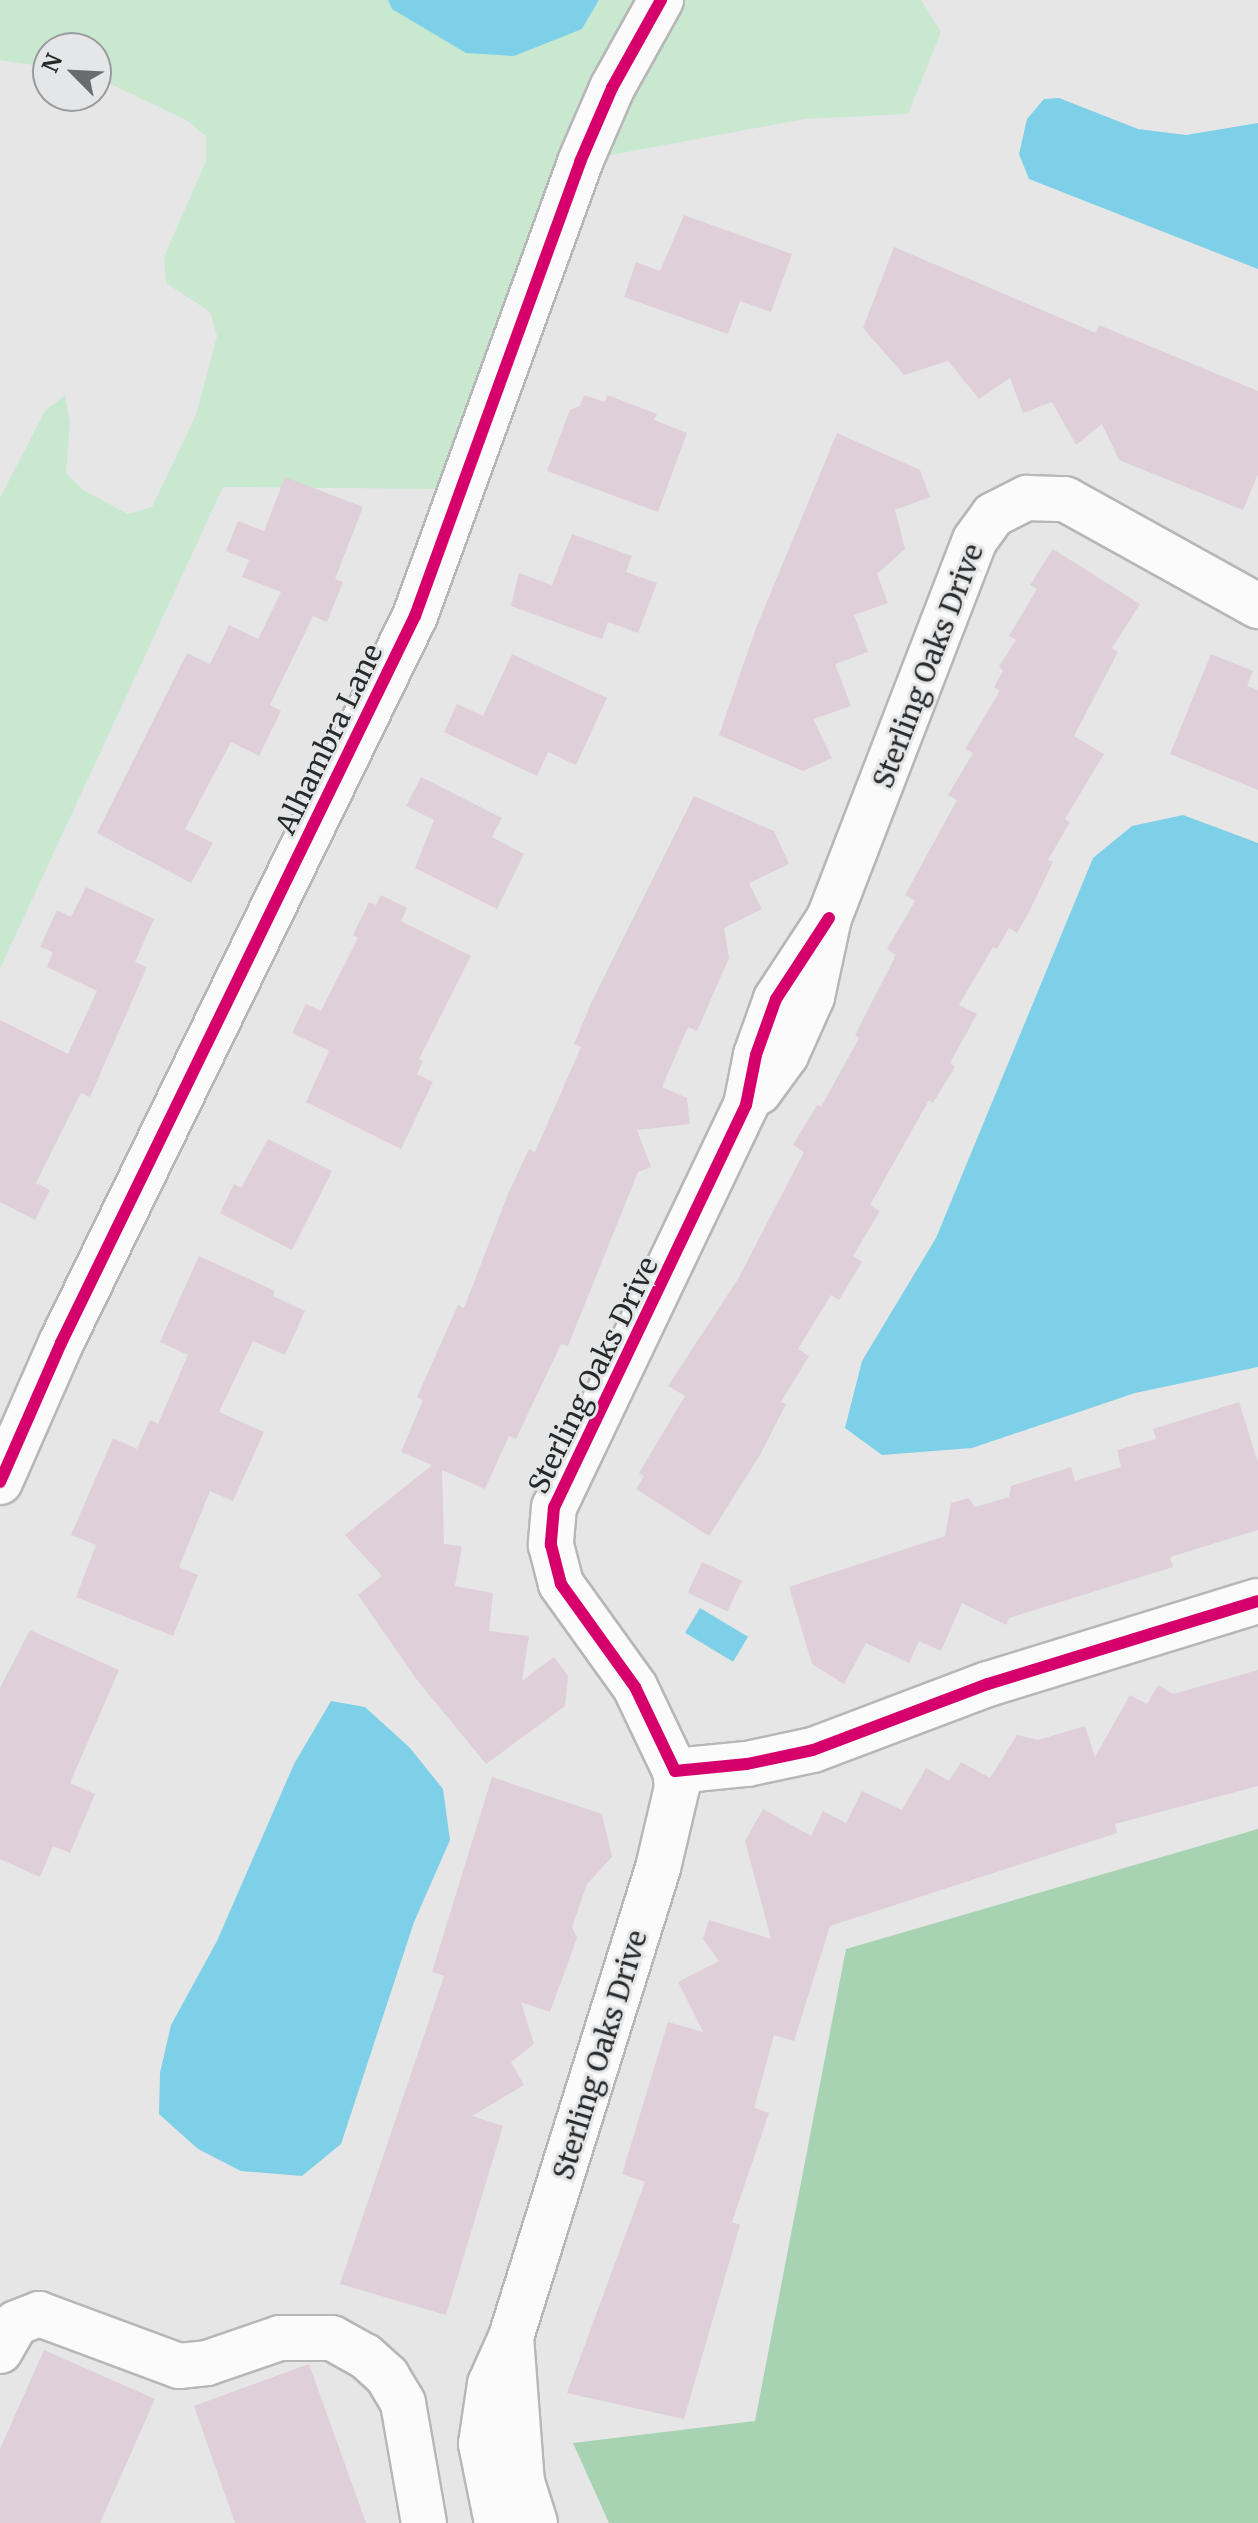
<!DOCTYPE html>
<style>
body{margin:0}
#map{position:relative;width:1258px;height:2523px;overflow:hidden;background:#e6e6e7;font-family:Merriweather,serif}
div>[style]{position:absolute}
.green>*{inset:0;background:#c9e8d0}
.forest>*{inset:0;background:#a8d3b3}
.water>*{inset:0;background:#7ed0e8;transform-origin:0 0}
.building>*{inset:0;background:#dfcfd9;transform-origin:0 0}
.roads{filter:drop-shadow(2px 0 #b7b7b8) drop-shadow(-2px 0 #b7b7b8) drop-shadow(0 2px #b7b7b8) drop-shadow(0 -2px #b7b7b8)}
.minor>*{height:44px;margin:-22px;padding:0 22px;transform-origin:22px;border-radius:22px;background:#fbfbfb}
.cycleway>*{height:12px;margin:-6px;padding:0 6px;transform-origin:6px;border-radius:6px;background:#d6006c}
span{translate:-50% -50%;white-space:nowrap;text-align:center;line-height:1.15;-webkit-text-stroke:6px #e5e6e8;paint-order:stroke}
.street-label{font-size:28px;color:#282929}
.north{position:absolute;left:32px;top:32px;width:80px;height:80px;box-sizing:border-box;background:#e5e6e8;border:2px solid #999a9c;border-radius:50%;rotate:294deg;font-size:22px;font-weight:700;line-height:32px;text-align:center;color:#282929}
.north::after{content:'';display:block;margin:auto;width:28px;height:36px;background:#6a6b6c;clip-path:polygon(50% 0,100% 100%,50% 72%,0 100%)}
</style>
<div id="map">
<div class="green">
<div style="clip-path:polygon(0 0,388px 0,392px 9px,582px 30px,599px 0,921px 0,941px 32px,908px 114px,805px 119px,584px 160px,448px 489px,223px 487px,0 969px,0 498px,45px 411px,65px 395px,70px 422px,66px 473px,83px 490px,128px 514px,152px 507px,196px 415px,217px 336px,210px 312px,166px 283px,164px 257px,206px 161px,206px 136px,186px 120px,96px 77px,96px 48px,48px 48px,48px 67px,0 60px)"></div>
</div>
<div class="forest">
<div style="clip-path:polygon(1258px 1829px,1258px 2523px,609px 2523px,573px 2443px,755px 2421px,846px 1949px)"></div>
</div>
<div class="water">
<div style="clip-path:polygon(388px 0,599px 0,582px 29px,514px 56px,466px 53px,392px 9px)"></div>
<div style="clip-path:polygon(1059px 98px,1138px 129px,1186px 135px,1258px 123px,1258px 269px,1029px 179px,1019px 154px,1027px 119px,1044px 99px)"></div>
<div style="clip-path:polygon(1183px 815px,1258px 843px,1258px 1367px,1135px 1393px,972px 1448px,882px 1455px,845px 1428px,862px 1361px,936px 1238px,1093px 858px,1132px 826px)"></div>
<div style="left:700px;top:1608px;width:56px;height:29px;rotate:31deg"></div>
<div style="clip-path:polygon(331px 1701px,365px 1707px,410px 1748px,443px 1789px,450px 1840px,414px 1922px,341px 2144px,302px 2176px,241px 2171px,198px 2149px,159px 2114px,160px 2073px,171px 2025px,217px 1941px,294px 1764px)"></div>
</div>
<div class="building">
<div style="clip-path:polygon(684px 215px,792px 254px,771px 312px,740px 301px,728px 334px,624px 297px,636px 262px,660px 271px)"></div>
<div style="clip-path:polygon(894px 247px,1096px 333px,1099px 325px,1258px 391px,1258px 474px,1243px 510px,1119px 460px,1102px 424px,1076px 445px,1052px 402px,1023px 413px,1010px 378px,979px 399px,948px 361px,904px 375px,863px 328px)"></div>
<div style="clip-path:polygon(584px 395px,605px 402px,607px 395px,657px 414px,654px 420px,687px 433px,658px 512px,547px 471px,570px 410px,580px 406px)"></div>
<div style="clip-path:polygon(837px 433px,920px 470px,930px 497px,895px 510px,905px 549px,877px 574px,888px 603px,854px 615px,868px 652px,835px 664px,851px 706px,813px 719px,832px 758px,803px 771px,719px 735px,756px 628px)"></div>
<div style="clip-path:polygon(285px 477px,363px 507px,335px 579px,343px 582px,327px 622px,313px 616px,270px 705px,281px 711px,259px 756px,231px 742px,185px 829px,213px 843px,191px 883px,97px 833px,187px 653px,210px 664px,229px 625px,258px 639px,281px 592px,242px 577px,249px 560px,226px 551px,238px 521px,264px 531px)"></div>
<div style="clip-path:polygon(572px 534px,632px 556px,626px 572px,657px 583px,638px 633px,608px 622px,602px 639px,511px 606px,519px 573px,552px 585px)"></div>
<div style="clip-path:polygon(1053px 549px,1140px 604px,1112px 648px,1118px 652px,1074px 736px,1104px 754px,1065px 819px,1070px 822px,1048px 860px,1053px 862px,1029px 912px,1017px 933px,1009px 928px,997px 949px,993px 947px,959px 1005px,977px 1014px,950px 1063px,955px 1067px,933px 1103px,929px 1100px,870px 1205px,880px 1211px,853px 1256px,862px 1262px,839px 1300px,831px 1295px,798px 1349px,809px 1356px,781px 1402px,786px 1404px,760px 1455px,709px 1536px,636px 1489px,644px 1476px,639px 1473px,685px 1396px,668px 1386px,738px 1279px,804px 1152px,793px 1145px,817px 1105px,821px 1107px,859px 1038px,855px 1035px,896px 955px,887px 949px,915px 901px,905px 895px,957px 800px,948px 795px,973px 753px,965px 749px,1000px 691px,994px 687px,1003px 671px,999px 666px,1016px 640px,1009px 636px,1037px 589px,1030px 585px)"></div>
<div style="clip-path:polygon(512px 654px,607px 698px,576px 765px,548px 752px,537px 776px,444px 732px,457px 704px,483px 716px)"></div>
<div style="clip-path:polygon(1211px 654px,1253px 671px,1247px 686px,1258px 690px,1258px 790px,1170px 754px)"></div>
<div style="clip-path:polygon(421px 777px,502px 818px,492px 837px,524px 854px,497px 909px,415px 868px,434px 820px,406px 806px)"></div>
<div style="clip-path:polygon(694px 796px,774px 831px,789px 864px,749px 883px,762px 909px,724px 928px,729px 958px,697px 1031px,688px 1027px,662px 1087px,687px 1098px,690px 1124px,637px 1130px,651px 1167px,638px 1172px,568px 1346px,561px 1344px,516px 1439px,509px 1436px,485px 1489px,442px 1470px,444px 1544px,462px 1546px,455px 1586px,493px 1593px,489px 1631px,529px 1636px,522px 1681px,554px 1657px,568px 1676px,565px 1706px,486px 1764px,417px 1680px,358px 1595px,382px 1576px,345px 1535px,432px 1465px,401px 1452px,423px 1400px,417px 1397px,458px 1305px,464px 1308px,508px 1194px,529px 1149px,535px 1152px,581px 1047px,574px 1044px,592px 1001px)"></div>
<div style="clip-path:polygon(86px 887px,154px 919px,135px 962px,147px 967px,90px 1097px,81px 1093px,36px 1183px,50px 1190px,35px 1220px,0 1202px,0 1020px,68px 1054px,97px 991px,47px 967px,53px 952px,40px 947px,57px 910px,71px 917px)"></div>
<div style="clip-path:polygon(381px 895px,407px 908px,401px 921px,471px 956px,419px 1059px,423px 1061px,417px 1074px,433px 1082px,401px 1149px,306px 1102px,329px 1051px,292px 1033px,306px 1004px,321px 1011px,358px 938px,353px 935px,369px 902px,376px 905px)"></div>
<div style="clip-path:polygon(268px 1139px,332px 1171px,292px 1250px,220px 1213px,234px 1184px,241px 1188px)"></div>
<div style="clip-path:polygon(199px 1256px,275px 1291px,273px 1296px,305px 1311px,285px 1355px,253px 1341px,219px 1412px,264px 1432px,233px 1501px,210px 1491px,179px 1567px,198px 1575px,173px 1636px,76px 1597px,96px 1545px,71px 1535px,113px 1438px,137px 1449px,150px 1420px,158px 1424px,188px 1355px,160px 1342px)"></div>
<div style="clip-path:polygon(1239px 1402px,1258px 1463px,1258px 1530px,1170px 1557px,1173px 1567px,1009px 1618px,1006px 1625px,962px 1603px,941px 1651px,919px 1641px,909px 1663px,866px 1643px,844px 1684px,812px 1664px,789px 1587px,945px 1536px,951px 1503px,969px 1498px,975px 1507px,1009px 1497px,1011px 1486px,1071px 1467px,1075px 1481px,1121px 1467px,1117px 1450px,1156px 1439px,1153px 1429px)"></div>
<div style="left:702px;top:1562px;width:44px;height:34px;rotate:25deg"></div>
<div style="clip-path:polygon(30px 1630px,119px 1670px,70px 1783px,95px 1794px,70px 1853px,53px 1846px,40px 1877px,0 1859px,0 1688px)"></div>
<div style="clip-path:polygon(1258px 1670px,1258px 1786px,1115px 1824px,1117px 1833px,830px 1926px,794px 2041px,774px 2035px,754px 2108px,769px 2113px,732px 2222px,740px 2225px,684px 2419px,567px 2393px,645px 2182px,622px 2174px,668px 2022px,703px 2032px,678px 1982px,719px 1961px,703px 1939px,709px 1920px,771px 1939px,745px 1841px,763px 1809px,811px 1836px,823px 1811px,846px 1823px,862px 1791px,902px 1810px,926px 1768px,949px 1781px,961px 1762px,990px 1778px,1017px 1735px,1038px 1740px,1085px 1726px,1095px 1757px,1130px 1695px,1147px 1704px,1158px 1685px,1173px 1694px)"></div>
<div style="clip-path:polygon(492px 1777px,602px 1814px,612px 1857px,587px 1884px,572px 1927px,577px 1938px,550px 2012px,521px 2002px,534px 2044px,511px 2062px,524px 2085px,472px 2116px,503px 2126px,446px 2315px,340px 2284px,444px 1976px,432px 1972px)"></div>
<div style="clip-path:polygon(44px 2350px,155px 2399px,100px 2523px,0 2523px,0 2449px)"></div>
<div style="clip-path:polygon(309px 2364px,366px 2523px,235px 2523px,194px 2406px)"></div>
</div>
<div class="roads">
<div class="minor">
<div style="left:829px;top:918px;width:97px;rotate:123.2deg"></div>
<div style="left:776px;top:999px;width:59px;rotate:109.7deg"></div>
<div style="left:756px;top:1055px;width:51px;rotate:101.3deg"></div>
<div style="left:746px;top:1105px;width:445px;rotate:115.5deg"></div>
<div style="left:554px;top:1507px;width:38px;rotate:95deg"></div>
<div style="left:551px;top:1545px;width:40px;rotate:75.6deg"></div>
<div style="left:561px;top:1584px;width:127px;rotate:54.3deg"></div>
<div style="left:635px;top:1687px;width:93px;rotate:64.5deg"></div>
<div style="left:675px;top:1771px;width:72px;rotate:-5.6deg"></div>
<div style="left:747px;top:1764px;width:67px;rotate:-12deg"></div>
<div style="left:813px;top:1750px;width:187px;rotate:-20.7deg"></div>
<div style="left:988px;top:1684px;width:282px;rotate:-17.1deg"></div>
<div style="left:759px;top:1092px;width:46px;rotate:-53.9deg"></div>
<div style="left:786px;top:1055px;width:64px;rotate:-65.9deg"></div>
<div style="left:812px;top:997px;width:81px;rotate:-77.9deg"></div>
<div style="left:829px;top:918px;width:405px;rotate:-68.9deg"></div>
<div style="left:975px;top:540px;width:31px;rotate:-54deg"></div>
<div style="left:993px;top:515px;width:38px;rotate:-27deg"></div>
<div style="left:1027px;top:498px;width:38px;rotate:2deg"></div>
<div style="left:1065px;top:499px;width:221px;rotate:29deg"></div>
<div style="left:0;top:1482px;width:152px;rotate:-66.3deg"></div>
<div style="left:61px;top:1343px;width:809px;rotate:-64.04deg"></div>
<div style="left:415px;top:616px;width:483px;rotate:-70deg"></div>
<div style="left:580px;top:162px;width:81px;rotate:-66.6deg"></div>
<div style="left:612px;top:88px;width:101px;rotate:-60.9deg"></div>
<div style="left:511px;top:2337px;width:491px;rotate:-72.6deg"></div>
<div style="left:658px;top:1868px;width:83px;rotate:-76.8deg"></div>
<div style="left:677px;top:1787px;width:16px;rotate:-97deg"></div>
<div style="left:0;top:2351px;width:32px;rotate:-60deg"></div>
<div style="left:16px;top:2323px;width:25px;rotate:-21deg"></div>
<div style="left:39px;top:2314px;width:149px;rotate:20.4deg"></div>
<div style="left:179px;top:2366px;width:28px;rotate:-6deg"></div>
<div style="left:207px;top:2363px;width:77px;rotate:-18.9deg"></div>
<div style="left:280px;top:2338px;width:52px"></div>
<div style="left:332px;top:2338px;width:38px;rotate:29deg"></div>
<div style="left:365px;top:2356px;width:30px;rotate:42deg"></div>
<div style="left:387px;top:2376px;width:31px;rotate:59deg"></div>
<div style="left:403px;top:2403px;width:122px;rotate:80.1deg"></div>
<div style="left:497px;top:2523px;width:81px;rotate:-101.4deg"></div>
<div style="left:481px;top:2444px;width:61px;rotate:-81.5deg"></div>
<div style="left:490px;top:2384px;width:51px;rotate:-65.9deg"></div>
<div style="left:511px;top:2337px;width:145px;rotate:85.7deg"></div>
<div style="left:522px;top:2482px;width:43px;rotate:72.4deg"></div>
</div>
</div>
<div class="cycleway">
<div style="left:829px;top:918px;width:97px;rotate:123.2deg"></div>
<div style="left:776px;top:999px;width:59px;rotate:109.7deg"></div>
<div style="left:756px;top:1055px;width:51px;rotate:101.3deg"></div>
<div style="left:746px;top:1105px;width:445px;rotate:115.5deg"></div>
<div style="left:554px;top:1507px;width:38px;rotate:95deg"></div>
<div style="left:551px;top:1545px;width:40px;rotate:75.6deg"></div>
<div style="left:561px;top:1584px;width:127px;rotate:54.3deg"></div>
<div style="left:635px;top:1687px;width:93px;rotate:64.5deg"></div>
<div style="left:675px;top:1771px;width:72px;rotate:-5.6deg"></div>
<div style="left:747px;top:1764px;width:67px;rotate:-12deg"></div>
<div style="left:813px;top:1750px;width:187px;rotate:-20.7deg"></div>
<div style="left:988px;top:1684px;width:282px;rotate:-17.1deg"></div>
<div style="left:0;top:1482px;width:152px;rotate:-66.3deg"></div>
<div style="left:61px;top:1343px;width:809px;rotate:-64.04deg"></div>
<div style="left:415px;top:616px;width:483px;rotate:-70deg"></div>
<div style="left:580px;top:162px;width:81px;rotate:-66.6deg"></div>
<div style="left:612px;top:88px;width:101px;rotate:-60.9deg"></div>
</div>
<div class="street-label">
<span style="left:928px;top:666px;rotate:-69deg">Sterling Oaks Drive</span>
<span style="left:329px;top:739px;rotate:-64deg">Alhambra Lane</span>
<span style="left:593px;top:1375px;rotate:-64deg">Sterling Oaks Drive</span>
<span style="left:600px;top:2055px;rotate:-73deg">Sterling Oaks Drive</span>
</div>
<div class="north">N</div>
</div>
